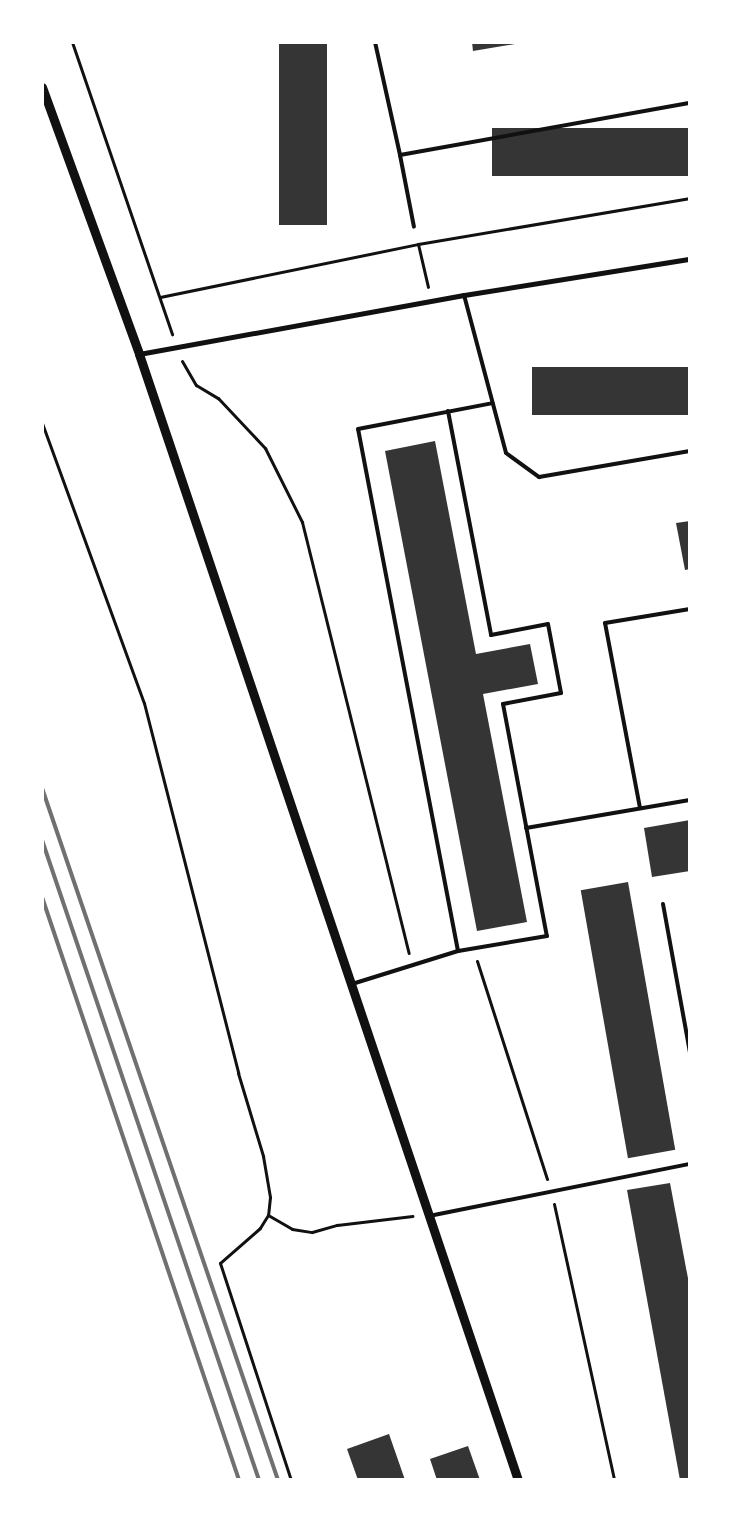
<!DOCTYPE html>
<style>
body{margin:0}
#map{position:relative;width:732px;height:1522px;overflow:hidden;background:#fff;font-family:Montserrat,sans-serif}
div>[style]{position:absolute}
.building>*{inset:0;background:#353535;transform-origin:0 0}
.path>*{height:3px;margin:-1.5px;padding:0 1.5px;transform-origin:1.5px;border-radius:1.5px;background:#111}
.service>*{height:4px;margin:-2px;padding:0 2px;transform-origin:2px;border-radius:2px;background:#111}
.minor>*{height:5px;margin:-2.5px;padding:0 2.5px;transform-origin:2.5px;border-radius:2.5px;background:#111}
.tertiary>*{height:9px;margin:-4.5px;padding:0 4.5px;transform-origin:4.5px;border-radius:4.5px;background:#111}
.rail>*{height:4px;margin:-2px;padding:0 2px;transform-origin:2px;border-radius:2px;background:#707070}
span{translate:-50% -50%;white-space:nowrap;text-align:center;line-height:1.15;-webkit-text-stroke:4px #fff;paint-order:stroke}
.frame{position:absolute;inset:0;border:44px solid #fff;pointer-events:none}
</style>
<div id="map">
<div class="building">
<div style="left:279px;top:42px;width:48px;height:183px"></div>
<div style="clip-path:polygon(472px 42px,515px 42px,515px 44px,473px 51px)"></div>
<div style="left:690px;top:128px;width:48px;height:198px;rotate:90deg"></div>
<div style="left:690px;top:367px;width:48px;height:158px;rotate:90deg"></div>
<div style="clip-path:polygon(435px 441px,476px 654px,530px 644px,538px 684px,483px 694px,527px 922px,477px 931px,385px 451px)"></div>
<div style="clip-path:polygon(690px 521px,690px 569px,685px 570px,676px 523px)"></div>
<div style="clip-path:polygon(690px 820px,690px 871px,652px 877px,644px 828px)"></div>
<div style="left:628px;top:882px;width:272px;height:48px;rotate:80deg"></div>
<div style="clip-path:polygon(670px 1183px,690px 1289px,690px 1480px,680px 1480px,627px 1190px)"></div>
<div style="clip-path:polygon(389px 1434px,405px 1480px,358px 1480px,347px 1449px)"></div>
<div style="clip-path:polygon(468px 1446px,480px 1480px,437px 1480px,430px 1459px)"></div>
</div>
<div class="path">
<div style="left:72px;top:42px;width:309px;rotate:71.1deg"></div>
<div style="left:418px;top:244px;width:44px;rotate:76.9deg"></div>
<div style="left:160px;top:297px;width:263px;rotate:-11.6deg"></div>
<div style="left:418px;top:244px;width:276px;rotate:-9.6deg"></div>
<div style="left:182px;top:361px;width:28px;rotate:60deg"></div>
<div style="left:196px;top:385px;width:26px;rotate:31deg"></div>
<div style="left:218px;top:398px;width:69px;rotate:46.8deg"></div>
<div style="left:265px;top:448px;width:83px;rotate:63.4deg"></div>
<div style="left:302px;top:522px;width:444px;rotate:76.1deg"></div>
<div style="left:42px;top:423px;width:298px;rotate:70deg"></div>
<div style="left:144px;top:703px;width:382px;rotate:75.7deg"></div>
<div style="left:238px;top:1073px;width:87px;rotate:73.2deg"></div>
<div style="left:263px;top:1156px;width:42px;rotate:80.3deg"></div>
<div style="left:270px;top:1197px;width:18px;rotate:96deg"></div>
<div style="left:268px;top:1215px;width:15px;rotate:122deg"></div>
<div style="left:260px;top:1228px;width:53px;rotate:138.8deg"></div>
<div style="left:220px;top:1263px;width:228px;rotate:71.9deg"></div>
<div style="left:477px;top:961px;width:229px;rotate:72.2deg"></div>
<div style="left:554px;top:1204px;width:282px;rotate:77.7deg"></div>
<div style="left:268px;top:1215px;width:28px;rotate:30deg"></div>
<div style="left:292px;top:1229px;width:20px;rotate:9deg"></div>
<div style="left:312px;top:1232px;width:26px;rotate:-16deg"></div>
<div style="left:337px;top:1225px;width:76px;rotate:-6.8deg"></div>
</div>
<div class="service">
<div style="left:375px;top:42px;width:116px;rotate:77.5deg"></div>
<div style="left:400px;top:155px;width:295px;rotate:-10.2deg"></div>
<div style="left:400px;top:155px;width:73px;rotate:79deg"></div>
<div style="left:464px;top:295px;width:163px;rotate:75.1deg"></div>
<div style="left:506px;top:453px;width:41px;rotate:36deg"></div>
<div style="left:539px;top:477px;width:153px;rotate:-9.8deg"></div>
<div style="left:448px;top:411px;width:228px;rotate:79.1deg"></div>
<div style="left:491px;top:635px;width:58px;rotate:-10.9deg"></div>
<div style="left:548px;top:624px;width:70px;rotate:79.3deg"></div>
<div style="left:561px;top:693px;width:59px;rotate:169.3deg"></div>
<div style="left:503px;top:704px;width:236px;rotate:79.3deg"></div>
<div style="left:547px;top:936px;width:90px;rotate:170.4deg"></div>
<div style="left:640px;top:808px;width:188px;rotate:-100.7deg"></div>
<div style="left:605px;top:623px;width:86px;rotate:-9.4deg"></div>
<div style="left:526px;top:828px;width:166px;rotate:-9.7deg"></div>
<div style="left:663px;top:904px;width:151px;rotate:79.7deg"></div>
<div style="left:352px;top:984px;width:111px;rotate:-17.3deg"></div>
<div style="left:458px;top:951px;width:531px;rotate:-100.84deg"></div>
<div style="left:358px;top:429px;width:137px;rotate:-10.9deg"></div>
<div style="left:429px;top:1216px;width:266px;rotate:-11.3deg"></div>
</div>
<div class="minor">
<div style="left:139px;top:354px;width:330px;rotate:-10.3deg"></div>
<div style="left:464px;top:295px;width:229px;rotate:-9.1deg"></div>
</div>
<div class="tertiary">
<div style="left:42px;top:87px;width:284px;rotate:70deg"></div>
<div style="left:139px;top:354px;width:1188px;rotate:71.4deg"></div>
</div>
<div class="rail">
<div style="left:42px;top:788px;width:731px;rotate:71.17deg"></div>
<div style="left:42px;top:840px;width:676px;rotate:71.27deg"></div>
<div style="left:42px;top:897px;width:615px;rotate:71.33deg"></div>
</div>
<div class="frame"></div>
</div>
